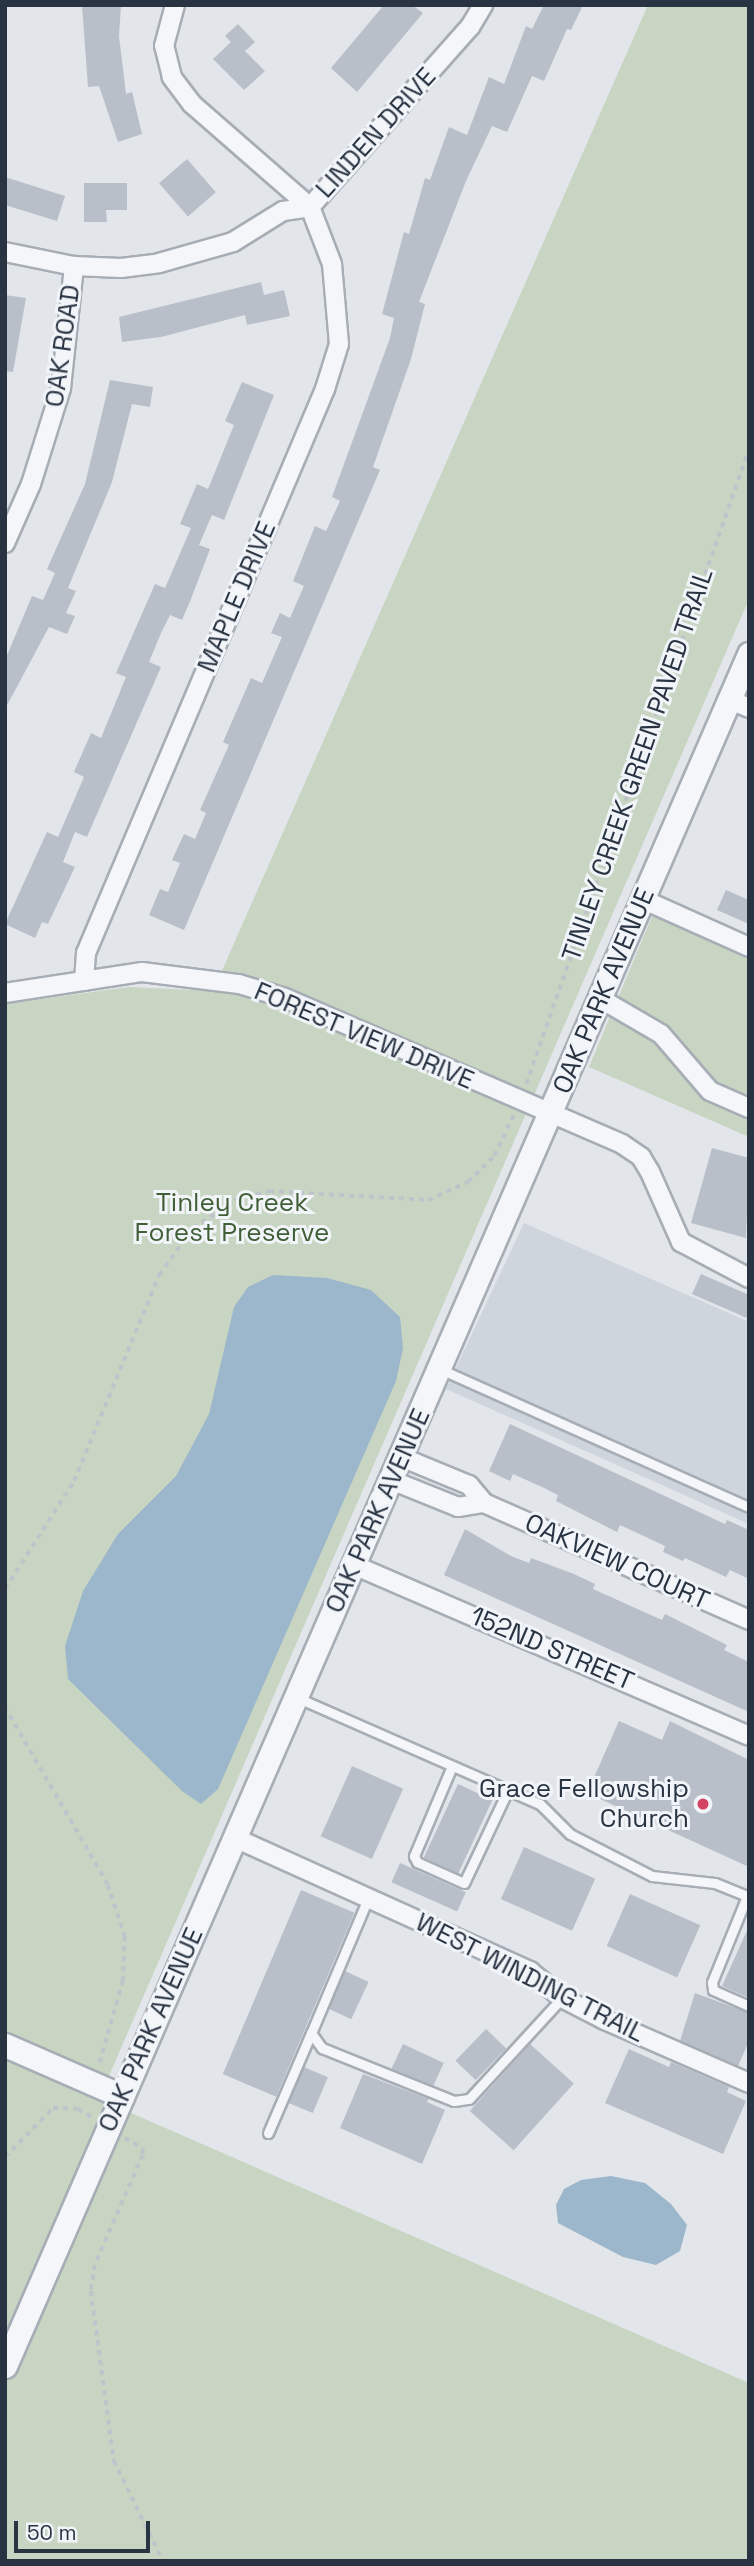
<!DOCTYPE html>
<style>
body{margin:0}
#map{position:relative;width:754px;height:2566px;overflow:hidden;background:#e2e6eb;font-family:"Space Grotesk",sans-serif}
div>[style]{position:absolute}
.built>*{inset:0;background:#cfd5dd}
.green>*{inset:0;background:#c8d5c2}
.water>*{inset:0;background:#9cb6cb}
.building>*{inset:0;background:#b8bfc8;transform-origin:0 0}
.path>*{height:3.5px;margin-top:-1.75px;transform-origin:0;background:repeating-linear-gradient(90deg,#bfc4ca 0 5px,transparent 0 10px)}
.roads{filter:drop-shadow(2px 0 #a7adb5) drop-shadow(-2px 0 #a7adb5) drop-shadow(0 2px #a7adb5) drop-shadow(0 -2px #a7adb5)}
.service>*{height:9px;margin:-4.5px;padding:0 4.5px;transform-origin:4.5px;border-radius:4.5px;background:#f4f6f9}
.minor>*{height:18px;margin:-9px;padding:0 9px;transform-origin:9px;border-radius:9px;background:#f4f6f9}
.tertiary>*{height:23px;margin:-11.5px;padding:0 11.5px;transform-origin:11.5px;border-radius:11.5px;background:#f4f6f9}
.dots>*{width:19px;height:19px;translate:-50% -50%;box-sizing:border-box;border:4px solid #f1f4f8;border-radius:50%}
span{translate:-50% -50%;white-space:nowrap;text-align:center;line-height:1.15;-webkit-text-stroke:6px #f1f4f8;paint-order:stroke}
.street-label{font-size:26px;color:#293443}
.park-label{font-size:26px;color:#405f36}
.poi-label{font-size:26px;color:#293443}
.right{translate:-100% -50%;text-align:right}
.frame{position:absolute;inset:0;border:7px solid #293443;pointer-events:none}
.scale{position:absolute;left:14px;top:2521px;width:136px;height:32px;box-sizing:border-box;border:4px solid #293443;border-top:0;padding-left:9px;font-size:21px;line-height:24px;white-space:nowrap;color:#293443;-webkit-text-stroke:5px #f1f4f8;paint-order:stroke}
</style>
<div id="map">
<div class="built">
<div style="clip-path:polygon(524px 1223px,749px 1322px,749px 1524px,446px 1389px)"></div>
</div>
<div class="green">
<div style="clip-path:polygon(648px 5px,749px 5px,749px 599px,99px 2099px,749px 2383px,749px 2561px,5px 2561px,5px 1004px,129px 987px,213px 991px)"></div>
<div style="clip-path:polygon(661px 895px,749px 936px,749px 1137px,589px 1067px)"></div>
</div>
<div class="water">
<div style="clip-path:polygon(273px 1275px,327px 1278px,371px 1290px,400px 1317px,403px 1348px,396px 1381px,218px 1789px,201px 1804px,182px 1791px,68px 1679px,65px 1646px,83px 1591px,118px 1534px,176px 1476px,209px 1414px,234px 1307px,248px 1287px)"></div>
<div style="clip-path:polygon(611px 2176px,645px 2183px,671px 2204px,687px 2225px,680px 2251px,656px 2265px,623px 2257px,558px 2223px,556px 2205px,564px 2189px,581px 2180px)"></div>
</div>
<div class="building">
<div style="clip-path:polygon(82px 5px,121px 5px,119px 36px,126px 94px,132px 92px,142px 134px,118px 142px,99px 86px,88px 87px)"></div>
<div style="clip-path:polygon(384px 5px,412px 5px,423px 13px,357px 92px,331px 68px)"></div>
<div style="clip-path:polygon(544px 5px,583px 5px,571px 30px,567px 29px,544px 81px,532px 76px,507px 132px,492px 126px,466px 181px,419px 302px,425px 304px,411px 359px,373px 467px,380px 470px,184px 930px,149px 915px,160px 889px,168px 892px,180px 863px,172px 860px,184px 834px,195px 839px,206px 813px,200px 810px,229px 745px,223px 742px,251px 678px,262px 683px,282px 637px,271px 633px,280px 613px,290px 618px,304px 586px,293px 581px,315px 526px,326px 531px,340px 501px,332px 497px,390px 338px,394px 318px,382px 314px,404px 232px,409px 234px,425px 178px,430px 180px,449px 127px,467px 135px,489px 77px,504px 84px,526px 26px,532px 29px)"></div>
<div style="clip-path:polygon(238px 24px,255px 42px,245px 51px,265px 71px,244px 90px,213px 59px,231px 42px,225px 36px)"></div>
<div style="left:187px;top:159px;width:44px;height:37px;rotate:49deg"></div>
<div style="clip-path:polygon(5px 177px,65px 196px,57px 221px,5px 205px)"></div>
<div style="clip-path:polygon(84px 183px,127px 183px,127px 210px,106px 210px,107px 222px,84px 222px)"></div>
<div style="clip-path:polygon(261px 282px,264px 295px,284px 290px,290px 316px,247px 325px,245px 315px,161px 337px,122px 342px,119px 317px)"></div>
<div style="clip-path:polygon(5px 295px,26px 298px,13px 372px,5px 371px)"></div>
<div style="clip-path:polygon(110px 380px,153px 387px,150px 407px,132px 404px,112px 482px,68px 588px,76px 591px,66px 613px,75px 616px,67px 634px,49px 627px,5px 709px,5px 660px,32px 596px,43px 600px,55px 573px,47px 569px,85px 484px)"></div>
<div style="clip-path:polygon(242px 382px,274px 395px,224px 520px,212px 515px,199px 545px,210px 549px,191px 599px,182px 620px,170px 615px,161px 633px,149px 662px,161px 667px,87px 837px,75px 832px,63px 862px,75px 867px,48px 924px,42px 922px,35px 938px,5px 924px,47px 832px,58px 837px,84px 777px,74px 772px,91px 733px,101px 738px,126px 677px,116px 673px,155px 584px,165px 588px,191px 528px,180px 524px,197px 484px,208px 489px,234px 425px,225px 421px)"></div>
<div style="clip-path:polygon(726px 890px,749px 900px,749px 924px,717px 910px)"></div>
<div style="clip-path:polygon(712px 1148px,749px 1158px,746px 1238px,691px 1223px)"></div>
<div style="clip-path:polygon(701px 1274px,749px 1295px,749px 1319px,692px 1294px)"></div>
<div style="clip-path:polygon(510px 1424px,725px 1524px,727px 1520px,749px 1530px,749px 1579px,730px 1570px,726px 1577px,685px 1558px,683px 1561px,663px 1552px,665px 1546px,648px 1538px,620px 1525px,617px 1532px,556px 1501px,558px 1495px,542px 1487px,513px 1474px,510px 1481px,489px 1471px)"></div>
<div style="clip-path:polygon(465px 1529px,511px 1556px,529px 1563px,531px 1558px,574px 1574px,595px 1584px,593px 1589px,662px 1620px,665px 1614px,727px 1645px,724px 1650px,749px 1662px,749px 1712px,444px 1575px)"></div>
<div style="clip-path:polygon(619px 1721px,662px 1740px,670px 1721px,749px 1760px,749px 1867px,587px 1793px)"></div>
<div style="left:352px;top:1766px;width:56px;height:77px;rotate:24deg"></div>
<div style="left:458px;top:1784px;width:38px;height:81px;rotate:25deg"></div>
<div style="left:524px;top:1847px;width:78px;height:57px;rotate:24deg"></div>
<div style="left:400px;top:1863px;width:72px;height:21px;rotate:24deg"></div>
<div style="left:301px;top:1890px;width:58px;height:200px;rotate:23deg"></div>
<div style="left:630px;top:1894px;width:77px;height:57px;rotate:24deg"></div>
<div style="clip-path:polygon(749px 1926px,749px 1998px,722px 1986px)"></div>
<div style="left:345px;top:1971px;width:26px;height:41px;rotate:25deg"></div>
<div style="clip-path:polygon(695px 1993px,749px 2013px,749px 2041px,738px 2066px,680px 2041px)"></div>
<div style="left:486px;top:2029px;width:28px;height:44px;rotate:44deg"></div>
<div style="left:403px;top:2044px;width:45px;height:27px;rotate:25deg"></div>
<div style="left:530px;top:2044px;width:59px;height:90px;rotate:42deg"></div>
<div style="clip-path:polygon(629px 2049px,669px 2067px,671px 2062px,729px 2087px,727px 2092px,746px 2101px,723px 2154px,605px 2103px)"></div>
<div style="left:304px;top:2067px;width:26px;height:39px;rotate:23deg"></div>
<div style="clip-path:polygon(363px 2074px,429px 2099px,427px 2102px,445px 2110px,422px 2164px,340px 2128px)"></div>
</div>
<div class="path">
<div style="left:526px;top:1084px;width:673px;rotate:-70.65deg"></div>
<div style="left:5px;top:1589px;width:128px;rotate:-57.4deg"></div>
<div style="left:74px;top:1481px;width:223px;rotate:-67.6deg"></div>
<div style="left:159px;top:1275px;width:58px;rotate:-54.1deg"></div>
<div style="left:193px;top:1228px;width:52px;rotate:-32.5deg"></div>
<div style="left:237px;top:1200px;width:33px;rotate:-16deg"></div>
<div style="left:269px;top:1191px;width:159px;rotate:3.2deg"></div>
<div style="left:428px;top:1200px;width:44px;rotate:-24.2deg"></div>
<div style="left:468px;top:1182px;width:37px;rotate:-45deg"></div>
<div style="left:494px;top:1156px;width:47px;rotate:-64.5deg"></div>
<div style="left:5px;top:1707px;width:206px;rotate:59.9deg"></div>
<div style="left:108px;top:1885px;width:54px;rotate:71.6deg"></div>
<div style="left:125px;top:1936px;width:45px;rotate:92.5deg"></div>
<div style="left:123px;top:1981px;width:88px;rotate:105.8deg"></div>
<div style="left:125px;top:2138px;width:21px;rotate:31deg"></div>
<div style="left:143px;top:2149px;width:6px;rotate:90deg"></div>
<div style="left:143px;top:2155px;width:120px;rotate:113.6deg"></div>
<div style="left:95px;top:2265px;width:26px;rotate:99deg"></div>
<div style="left:91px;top:2291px;width:172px;rotate:82.3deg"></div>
<div style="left:114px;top:2461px;width:111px;rotate:63.9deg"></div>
<div style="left:5px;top:2157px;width:69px;rotate:-45.6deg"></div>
<div style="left:53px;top:2108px;width:25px;rotate:2deg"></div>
<div style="left:78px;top:2109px;width:16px;rotate:30deg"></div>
</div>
<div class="roads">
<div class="service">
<div style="left:440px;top:1369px;width:338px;rotate:24.1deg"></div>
<div style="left:298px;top:1698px;width:264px;rotate:23.7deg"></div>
<div style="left:540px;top:1804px;width:42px;rotate:45deg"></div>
<div style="left:570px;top:1834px;width:92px;rotate:27.1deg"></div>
<div style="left:652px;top:1876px;width:63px;rotate:6.3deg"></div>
<div style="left:715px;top:1883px;width:37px;rotate:22deg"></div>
<div style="left:452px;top:1766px;width:98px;rotate:112.9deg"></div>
<div style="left:414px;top:1856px;width:7px;rotate:63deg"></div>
<div style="left:417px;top:1862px;width:51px;rotate:24.1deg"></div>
<div style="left:464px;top:1883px;width:103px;rotate:-64.7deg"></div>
<div style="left:369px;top:1896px;width:149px;rotate:112.9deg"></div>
<div style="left:311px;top:2033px;width:19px;rotate:54deg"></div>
<div style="left:322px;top:2048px;width:142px;rotate:21.9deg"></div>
<div style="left:454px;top:2101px;width:15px;rotate:-8deg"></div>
<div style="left:469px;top:2099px;width:137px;rotate:-47.4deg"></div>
<div style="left:747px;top:1896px;width:93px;rotate:112.1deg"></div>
<div style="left:712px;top:1982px;width:8px;rotate:83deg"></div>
<div style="left:713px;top:1990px;width:39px;rotate:24deg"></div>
<div style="left:268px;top:2133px;width:109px;rotate:-66.7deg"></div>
</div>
<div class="minor">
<div style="left:5px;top:252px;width:70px;rotate:11.5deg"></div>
<div style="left:74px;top:266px;width:47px;rotate:2.4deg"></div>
<div style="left:121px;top:268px;width:38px;rotate:-7deg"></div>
<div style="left:159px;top:263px;width:77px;rotate:-15.8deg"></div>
<div style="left:233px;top:242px;width:59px;rotate:-31.8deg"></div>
<div style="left:283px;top:211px;width:27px;rotate:-8deg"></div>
<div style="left:310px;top:207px;width:241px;rotate:-48.4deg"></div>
<div style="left:470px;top:27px;width:26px;rotate:-59deg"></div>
<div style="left:5px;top:543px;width:64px;rotate:-66.2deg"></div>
<div style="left:31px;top:484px;width:101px;rotate:-72.6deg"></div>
<div style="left:61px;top:388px;width:123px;rotate:-83.9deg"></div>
<div style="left:728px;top:699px;width:23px;rotate:23deg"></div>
<div style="left:644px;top:900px;width:115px;rotate:24.1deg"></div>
<div style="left:84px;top:981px;width:28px;rotate:-86deg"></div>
<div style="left:86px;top:953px;width:613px;rotate:-67.03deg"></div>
<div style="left:325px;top:389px;width:47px;rotate:-72.7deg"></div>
<div style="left:339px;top:344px;width:80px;rotate:-95deg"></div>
<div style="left:332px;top:264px;width:61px;rotate:-111.1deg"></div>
<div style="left:310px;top:207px;width:157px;rotate:-138.9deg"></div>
<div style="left:192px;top:104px;width:34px;rotate:-127deg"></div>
<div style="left:172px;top:77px;width:32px;rotate:-104deg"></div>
<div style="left:164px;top:46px;width:42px;rotate:-75deg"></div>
<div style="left:5px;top:993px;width:139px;rotate:-8.7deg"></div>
<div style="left:142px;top:972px;width:98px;rotate:7.1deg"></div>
<div style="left:239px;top:984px;width:48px;rotate:16.9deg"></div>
<div style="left:285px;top:998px;width:367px;rotate:23.4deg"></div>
<div style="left:622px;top:1144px;width:23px;rotate:34deg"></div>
<div style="left:641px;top:1157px;width:17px;rotate:59deg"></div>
<div style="left:650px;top:1172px;width:77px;rotate:66.1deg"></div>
<div style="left:681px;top:1242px;width:77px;rotate:27.9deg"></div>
<div style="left:601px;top:999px;width:69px;rotate:30.3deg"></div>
<div style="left:661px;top:1034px;width:75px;rotate:49.3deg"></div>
<div style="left:710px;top:1091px;width:43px;rotate:23.6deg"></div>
<div style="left:401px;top:1457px;width:74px;rotate:22.4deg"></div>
<div style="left:469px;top:1485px;width:23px;rotate:50deg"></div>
<div style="left:484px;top:1503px;width:290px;rotate:23.8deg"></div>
<div style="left:391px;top:1480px;width:72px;rotate:21.9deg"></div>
<div style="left:458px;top:1507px;width:26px;rotate:-9deg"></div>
<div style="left:354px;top:1565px;width:430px;rotate:23.4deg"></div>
<div style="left:235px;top:1838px;width:324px;rotate:24.3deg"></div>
<div style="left:530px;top:1971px;width:42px;rotate:40.2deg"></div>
<div style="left:562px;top:1998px;width:48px;rotate:27.1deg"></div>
<div style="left:605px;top:2020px;width:157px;rotate:23.6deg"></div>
</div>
<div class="tertiary">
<div style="left:5px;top:2045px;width:128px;rotate:23.6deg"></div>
<div style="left:5px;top:2366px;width:1867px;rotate:-66.51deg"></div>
</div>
</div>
<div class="dots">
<div style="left:703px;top:1804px;background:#d34363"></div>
</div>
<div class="street-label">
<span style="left:376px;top:133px;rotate:-48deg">LINDEN DRIVE</span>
<span style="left:63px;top:346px;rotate:-82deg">OAK ROAD</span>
<span style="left:237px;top:597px;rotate:-67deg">MAPLE DRIVE</span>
<span style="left:638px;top:765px;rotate:-71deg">TINLEY CREEK GREEN PAVED TRAIL</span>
<span style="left:604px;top:991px;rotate:-67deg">OAK PARK AVENUE</span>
<span style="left:364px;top:1036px;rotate:23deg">FOREST VIEW DRIVE</span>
<span style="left:378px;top:1511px;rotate:-66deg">OAK PARK AVENUE</span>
<span style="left:617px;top:1562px;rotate:24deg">OAKVIEW COURT</span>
<span style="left:552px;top:1649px;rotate:23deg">152ND STREET</span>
<span style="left:530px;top:1978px;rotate:27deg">WEST WINDING TRAIL</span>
<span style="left:151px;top:2030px;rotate:-66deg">OAK PARK AVENUE</span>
</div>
<div class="park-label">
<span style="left:232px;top:1218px">Tinley Creek<br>Forest Preserve</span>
</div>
<div class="poi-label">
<span class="right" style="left:689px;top:1804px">Grace Fellowship<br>Church</span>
</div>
<div class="frame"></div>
<div class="scale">50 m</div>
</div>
